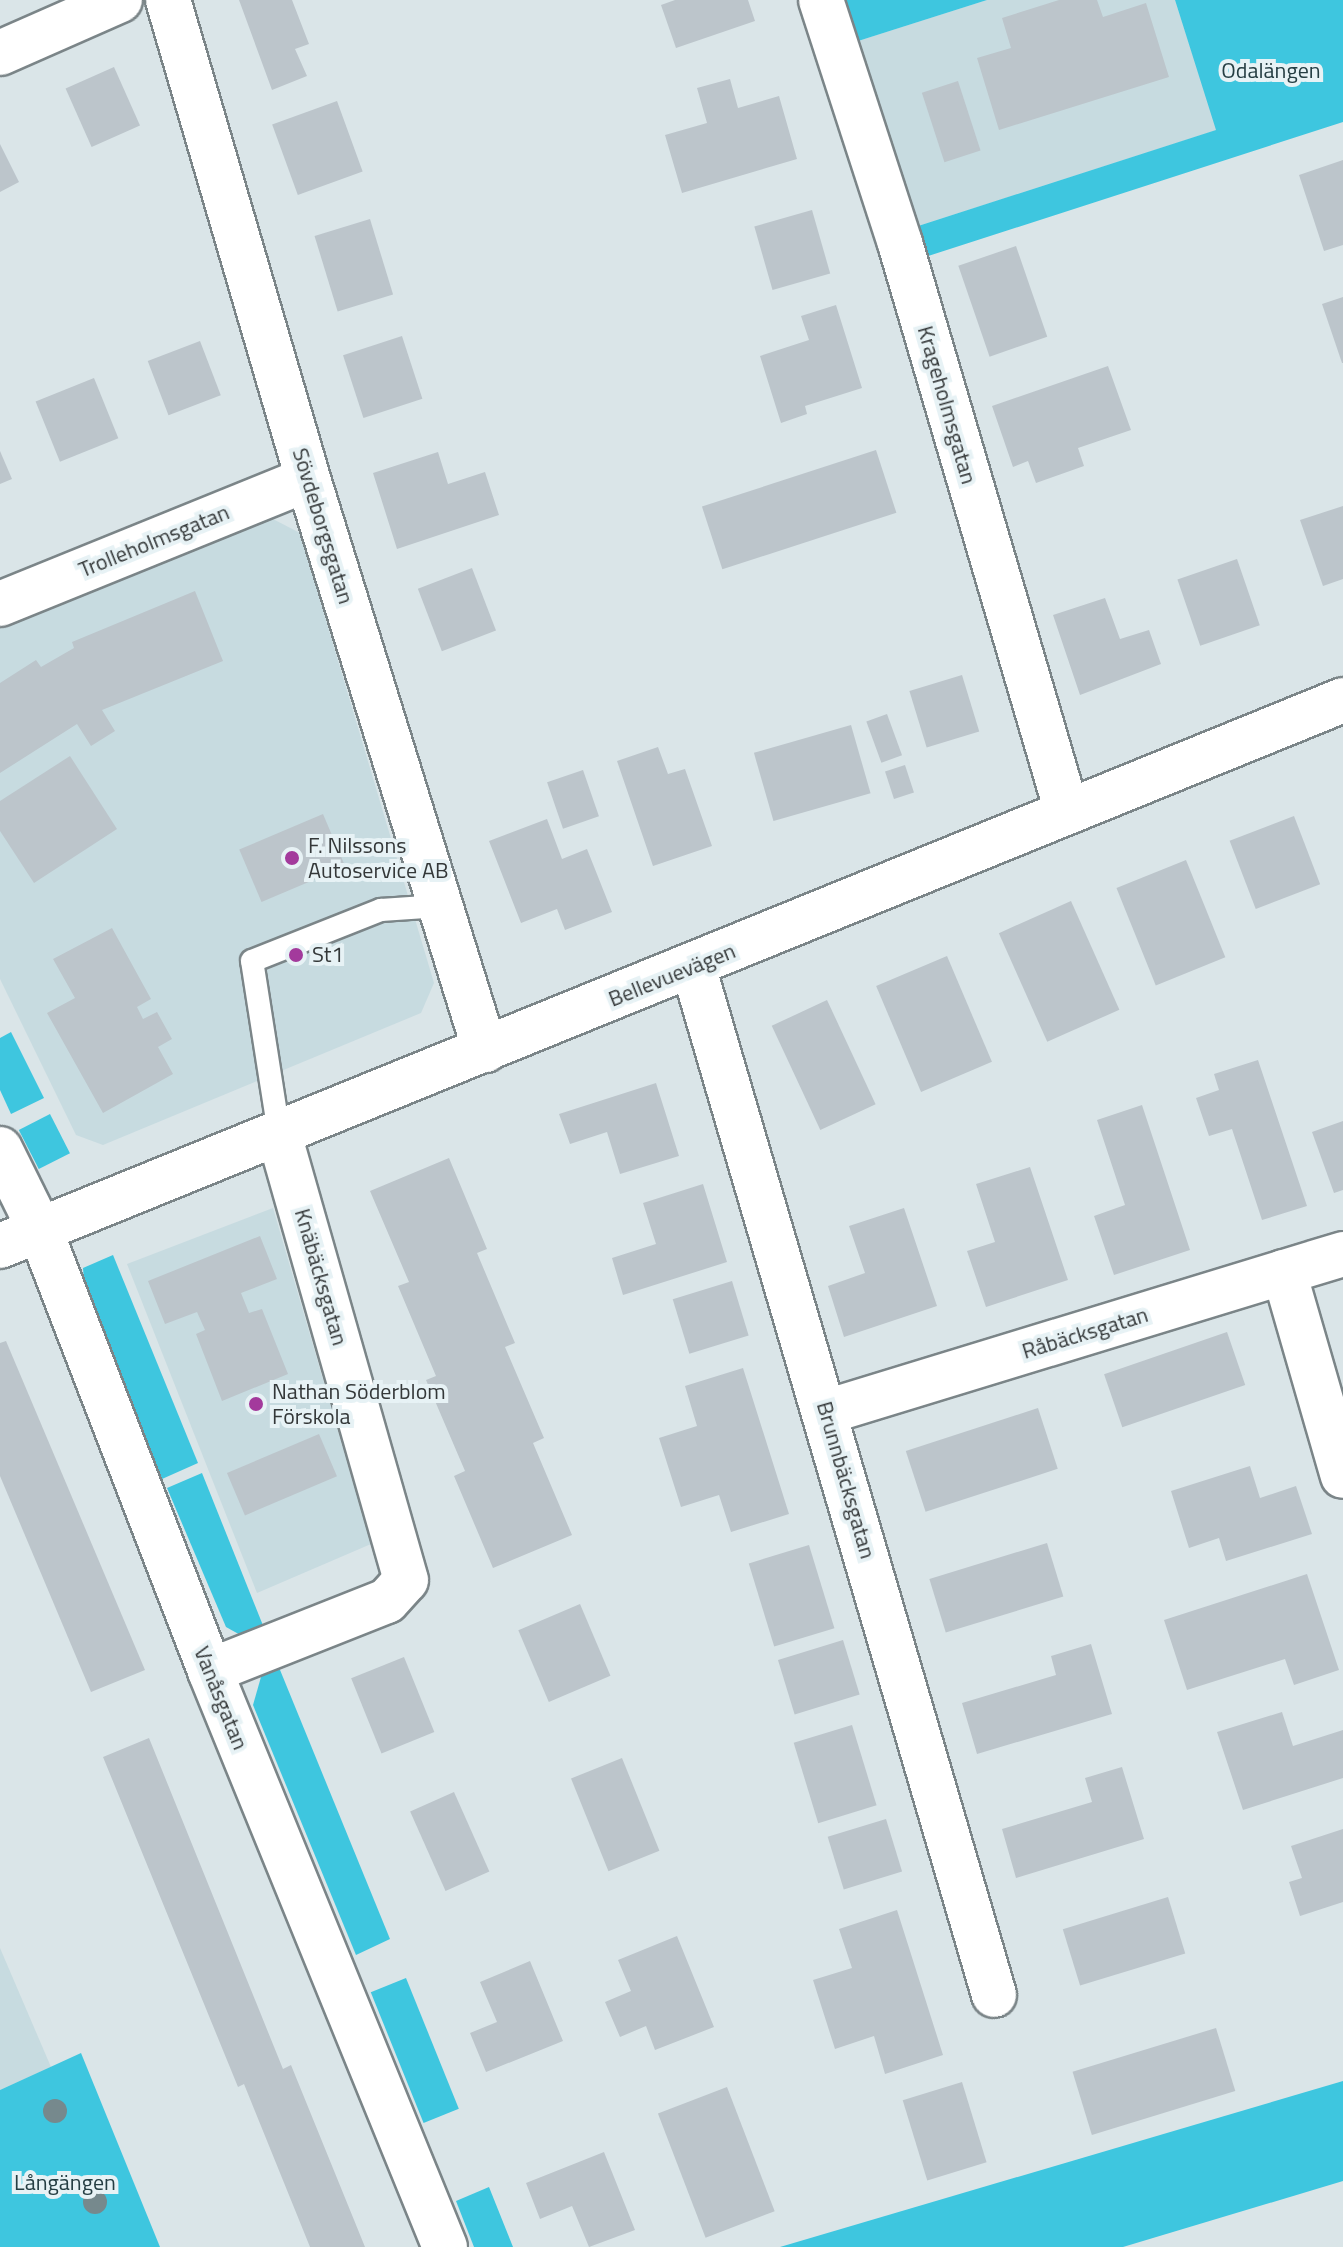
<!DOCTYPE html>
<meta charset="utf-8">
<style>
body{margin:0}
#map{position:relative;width:1343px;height:2247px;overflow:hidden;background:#dae5e8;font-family:"Titillium Web",sans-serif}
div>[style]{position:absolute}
.built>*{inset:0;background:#c7dbe0}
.green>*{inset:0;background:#3ec6df;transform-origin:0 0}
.building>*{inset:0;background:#bcc5cb;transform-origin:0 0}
.roads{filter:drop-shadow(2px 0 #7b8588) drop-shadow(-2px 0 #7b8588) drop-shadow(0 2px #7b8588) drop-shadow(0 -2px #7b8588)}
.service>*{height:22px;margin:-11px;padding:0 11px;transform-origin:11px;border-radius:11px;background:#fff}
.minor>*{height:44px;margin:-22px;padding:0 22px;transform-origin:22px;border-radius:22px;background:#fff}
.tertiary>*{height:44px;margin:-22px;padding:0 22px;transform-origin:22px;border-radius:22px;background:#fff}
.trees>*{width:24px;height:24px;margin:-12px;border-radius:50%;background:#76898d}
.dots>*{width:22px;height:22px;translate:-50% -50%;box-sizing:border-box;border:4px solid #e7f2f5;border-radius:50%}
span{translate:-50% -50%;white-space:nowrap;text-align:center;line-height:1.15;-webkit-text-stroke:8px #e7f2f5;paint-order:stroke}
.park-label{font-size:22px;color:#253e43}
.street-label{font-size:22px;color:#343839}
.poi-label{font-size:22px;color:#343839}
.left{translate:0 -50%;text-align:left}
</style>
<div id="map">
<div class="built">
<div style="clip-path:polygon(987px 0,1175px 0,1217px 130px,912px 228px,855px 42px)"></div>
<div style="clip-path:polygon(271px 518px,300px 533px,434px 983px,421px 1013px,103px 1145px,76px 1135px,0 979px,0 626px)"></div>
<div style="clip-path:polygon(273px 1208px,371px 1544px,257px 1593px,127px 1264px)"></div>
<div style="clip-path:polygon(0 1948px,51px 2067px,0 2090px)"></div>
</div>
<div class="green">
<div style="clip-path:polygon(841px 0,987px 0,855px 42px)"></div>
<div style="clip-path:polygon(1175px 0,1343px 0,1343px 122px,922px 258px,912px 228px,1216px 130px)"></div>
<div style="clip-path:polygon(11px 1032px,44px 1098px,11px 1114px,0 1090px,0 1038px)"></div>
<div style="left:50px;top:1114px;width:44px;height:35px;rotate:63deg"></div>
<div style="clip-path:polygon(113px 1255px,198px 1463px,162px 1479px,84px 1281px,83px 1268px)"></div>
<div style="clip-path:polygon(202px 1473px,266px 1633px,244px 1637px,226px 1627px,167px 1488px)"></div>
<div style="clip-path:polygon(278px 1665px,390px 1939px,356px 1955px,253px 1705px,261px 1677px)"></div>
<div style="left:406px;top:1978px;width:141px;height:38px;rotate:68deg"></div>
<div style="clip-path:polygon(81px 2053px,160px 2247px,0 2247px,0 2090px)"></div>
<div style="clip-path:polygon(1343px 2081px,1343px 2181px,1123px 2247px,780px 2247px)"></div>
<div style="clip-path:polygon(489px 2187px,513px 2247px,474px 2247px,456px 2201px)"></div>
</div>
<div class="building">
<div style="clip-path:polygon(239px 0,292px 0,309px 44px,295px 49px,307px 76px,272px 90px)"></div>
<div style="clip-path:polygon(675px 0,748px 0,755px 21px,676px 48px,661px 5px)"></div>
<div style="clip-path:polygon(1059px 0,1097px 0,1103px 17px,1146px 3px,1169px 77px,999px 130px,977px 58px,1011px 48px,1002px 18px)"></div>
<div style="left:114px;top:67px;width:64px;height:53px;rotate:66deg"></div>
<div style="clip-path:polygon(730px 79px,738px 108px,779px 96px,797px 159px,682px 193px,665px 135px,707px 123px,697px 88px)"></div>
<div style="left:958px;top:81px;width:73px;height:38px;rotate:72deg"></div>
<div style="left:337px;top:101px;width:75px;height:69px;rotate:70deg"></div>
<div style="clip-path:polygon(0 144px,19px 182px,0 192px)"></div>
<div style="clip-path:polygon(1343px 160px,1343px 245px,1324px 251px,1299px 175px)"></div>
<div style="left:812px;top:210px;width:66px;height:60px;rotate:74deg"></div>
<div style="left:370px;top:219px;width:79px;height:58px;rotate:73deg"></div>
<div style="left:1016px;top:246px;width:96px;height:61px;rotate:71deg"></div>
<div style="clip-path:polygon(1343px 297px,1343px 363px,1342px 363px,1322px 304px)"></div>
<div style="clip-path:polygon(836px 305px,862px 388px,805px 406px,807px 414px,781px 423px,760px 356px,809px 340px,801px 316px)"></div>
<div style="left:402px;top:336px;width:66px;height:62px;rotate:72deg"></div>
<div style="left:200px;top:341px;width:58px;height:56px;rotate:69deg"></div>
<div style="clip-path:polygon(1108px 366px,1131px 430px,1078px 448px,1084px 466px,1036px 483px,1028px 461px,1013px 467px,992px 406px)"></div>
<div style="left:94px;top:378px;width:65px;height:63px;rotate:68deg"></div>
<div style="left:876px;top:450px;width:66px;height:183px;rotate:72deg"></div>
<div style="clip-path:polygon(0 451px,12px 479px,0 484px)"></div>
<div style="clip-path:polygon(438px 452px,448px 484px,485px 472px,499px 515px,397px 549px,373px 473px)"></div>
<div style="clip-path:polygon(1343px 506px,1343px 579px,1323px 586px,1300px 520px)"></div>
<div style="left:1237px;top:559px;width:70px;height:63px;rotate:71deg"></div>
<div style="left:472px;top:568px;width:67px;height:58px;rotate:69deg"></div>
<div style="clip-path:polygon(195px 591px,223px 661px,102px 710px,115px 731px,91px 746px,77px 724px,0 773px,0 683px,36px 660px,41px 667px,74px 648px,72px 642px)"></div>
<div style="clip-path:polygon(1105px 598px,1120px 639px,1149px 630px,1161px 664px,1080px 695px,1053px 615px)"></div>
<div style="left:962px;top:675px;width:59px;height:55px;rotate:73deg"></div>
<div style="left:887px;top:714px;width:44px;height:22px;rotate:70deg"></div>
<div style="left:851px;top:725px;width:71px;height:101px;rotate:74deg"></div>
<div style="clip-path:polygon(658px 747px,668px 774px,685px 769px,712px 846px,653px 866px,617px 761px)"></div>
<div style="clip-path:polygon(70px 756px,117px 829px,34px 883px,0 831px,0 801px)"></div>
<div style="left:905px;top:765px;width:29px;height:21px;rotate:72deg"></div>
<div style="left:583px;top:770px;width:49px;height:38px;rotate:71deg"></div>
<div style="left:323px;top:814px;width:57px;height:91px;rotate:67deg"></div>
<div style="left:1294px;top:816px;width:73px;height:69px;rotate:69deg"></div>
<div style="clip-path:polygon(547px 819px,562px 859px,587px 849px,612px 912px,565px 930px,557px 909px,521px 923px,489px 841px)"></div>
<div style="left:1186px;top:860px;width:105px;height:75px;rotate:68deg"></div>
<div style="left:1071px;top:901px;width:119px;height:79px;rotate:66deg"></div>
<div style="clip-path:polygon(112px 928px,151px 999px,137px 1007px,143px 1019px,157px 1012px,172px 1039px,158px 1047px,173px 1074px,103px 1113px,47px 1013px,75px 998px,53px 959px)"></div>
<div style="left:947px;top:956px;width:115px;height:77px;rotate:67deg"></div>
<div style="left:827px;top:1000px;width:115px;height:61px;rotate:65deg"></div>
<div style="clip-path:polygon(1258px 1060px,1307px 1206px,1262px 1220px,1232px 1129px,1209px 1136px,1196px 1098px,1219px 1090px,1214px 1074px)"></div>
<div style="clip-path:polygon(656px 1083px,679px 1156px,620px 1174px,607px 1132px,570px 1144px,559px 1114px)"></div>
<div style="clip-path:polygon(1142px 1105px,1190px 1250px,1114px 1275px,1094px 1216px,1125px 1205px,1097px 1120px)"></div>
<div style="clip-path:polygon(1343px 1121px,1343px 1190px,1334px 1193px,1312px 1132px)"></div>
<div style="clip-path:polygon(449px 1158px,487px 1249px,477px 1253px,515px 1343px,505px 1347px,544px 1438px,533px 1443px,572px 1535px,493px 1568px,454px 1476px,465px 1471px,426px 1380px,436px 1376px,398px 1286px,409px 1282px,370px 1191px)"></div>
<div style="clip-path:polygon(1030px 1167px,1068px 1280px,986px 1307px,967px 1251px,995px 1242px,976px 1184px)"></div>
<div style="clip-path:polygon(703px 1184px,727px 1262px,623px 1295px,612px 1258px,656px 1244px,643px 1203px)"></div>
<div style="clip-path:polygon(904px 1208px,937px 1306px,844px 1337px,828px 1286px,865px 1273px,849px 1226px)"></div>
<div style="clip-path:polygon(260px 1236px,277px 1279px,241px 1293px,249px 1313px,262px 1309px,288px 1374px,222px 1401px,196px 1334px,205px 1330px,197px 1312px,165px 1324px,148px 1281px)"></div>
<div style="left:732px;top:1281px;width:57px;height:62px;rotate:73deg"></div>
<div style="left:1227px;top:1332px;width:56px;height:130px;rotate:71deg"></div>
<div style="clip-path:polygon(6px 1341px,145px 1670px,91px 1692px,0 1476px,0 1343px)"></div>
<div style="clip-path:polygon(743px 1368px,789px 1514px,731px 1532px,719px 1495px,681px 1507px,659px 1438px,697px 1426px,685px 1386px)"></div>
<div style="left:1038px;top:1408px;width:64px;height:139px;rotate:72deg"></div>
<div style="left:319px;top:1434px;width:46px;height:100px;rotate:67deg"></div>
<div style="clip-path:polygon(1250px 1466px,1260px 1498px,1296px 1486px,1312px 1534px,1226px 1561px,1219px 1538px,1189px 1548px,1171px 1491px)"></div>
<div style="left:1047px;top:1543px;width:56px;height:123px;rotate:73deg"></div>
<div style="left:809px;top:1545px;width:87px;height:63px;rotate:73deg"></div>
<div style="clip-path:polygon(1307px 1574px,1339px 1670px,1294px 1685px,1285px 1659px,1187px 1690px,1164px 1620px)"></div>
<div style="left:580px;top:1604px;width:78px;height:67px;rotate:67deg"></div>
<div style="left:843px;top:1640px;width:57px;height:68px;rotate:73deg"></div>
<div style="clip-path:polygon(1091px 1644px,1112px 1714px,977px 1754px,962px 1703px,1056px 1675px,1051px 1656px)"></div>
<div style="left:404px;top:1657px;width:81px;height:57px;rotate:68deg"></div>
<div style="clip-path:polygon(1282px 1712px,1293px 1746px,1343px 1730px,1343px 1778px,1243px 1810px,1217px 1732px)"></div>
<div style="left:852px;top:1725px;width:84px;height:61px;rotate:73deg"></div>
<div style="clip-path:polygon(149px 1738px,283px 2069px,291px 2065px,365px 2247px,310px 2247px,244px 2084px,238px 2087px,103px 1757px)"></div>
<div style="left:622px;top:1758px;width:100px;height:55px;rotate:68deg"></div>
<div style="clip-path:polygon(1122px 1767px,1144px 1839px,1016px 1878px,1002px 1829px,1092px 1802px,1085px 1778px)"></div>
<div style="left:454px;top:1792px;width:87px;height:48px;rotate:66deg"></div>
<div style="left:886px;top:1819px;width:55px;height:61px;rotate:73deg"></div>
<div style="clip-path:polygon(1343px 1829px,1343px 1902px,1300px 1916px,1289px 1882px,1302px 1878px,1291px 1846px)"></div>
<div style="left:1168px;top:1897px;width:59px;height:110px;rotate:73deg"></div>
<div style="clip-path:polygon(897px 1910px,943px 2055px,885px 2074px,874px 2036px,835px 2049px,813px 1980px,852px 1968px,839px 1929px)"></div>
<div style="clip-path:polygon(677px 1936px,714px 2027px,655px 2050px,646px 2026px,620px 2037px,605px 2002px,631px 1991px,618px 1960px)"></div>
<div style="clip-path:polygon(530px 1961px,563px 2041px,486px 2072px,470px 2033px,497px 2022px,480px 1982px)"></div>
<div style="left:1216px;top:2028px;width:66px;height:150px;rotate:73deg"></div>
<div style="left:962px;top:2082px;width:84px;height:62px;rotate:73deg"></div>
<div style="left:727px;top:2087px;width:133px;height:74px;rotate:69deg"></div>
<div style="clip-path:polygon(604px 2152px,635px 2230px,589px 2247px,572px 2206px,540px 2219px,526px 2183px)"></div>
</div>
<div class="roads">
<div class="service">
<div style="left:279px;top:1133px;width:174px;rotate:-98.9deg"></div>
<div style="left:252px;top:961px;width:139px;rotate:-21.6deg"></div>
<div style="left:381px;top:910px;width:59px;rotate:-3.9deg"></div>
</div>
<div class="minor">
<div style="left:168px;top:0;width:499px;rotate:73.7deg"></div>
<div style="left:308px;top:479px;width:598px;rotate:72.78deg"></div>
<div style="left:821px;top:0;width:256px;rotate:72deg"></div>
<div style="left:900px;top:243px;width:593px;rotate:73.64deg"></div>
<div style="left:0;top:53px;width:131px;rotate:-23.8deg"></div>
<div style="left:0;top:604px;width:332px;rotate:-22.1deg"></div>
<div style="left:693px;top:966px;width:1072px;rotate:73.69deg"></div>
<div style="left:0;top:1149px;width:90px;rotate:63.7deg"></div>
<div style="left:40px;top:1230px;width:473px;rotate:68.9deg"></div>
<div style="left:210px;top:1671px;width:622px;rotate:67.81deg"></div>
<div style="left:1284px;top:1272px;width:212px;rotate:73.9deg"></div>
<div style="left:826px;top:1412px;width:541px;rotate:-16.99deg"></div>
<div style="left:210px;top:1671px;width:190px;rotate:-21.6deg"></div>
<div style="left:387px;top:1601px;width:28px;rotate:-48deg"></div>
<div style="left:406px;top:1580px;width:465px;rotate:-105.9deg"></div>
</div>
<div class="tertiary">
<div style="left:0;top:1246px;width:1450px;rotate:-22.12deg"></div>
</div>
</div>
<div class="trees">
<div style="left:55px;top:2111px"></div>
<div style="left:95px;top:2202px"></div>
</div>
<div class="dots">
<div style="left:292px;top:858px;background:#a33a9c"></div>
<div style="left:296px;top:955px;background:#a33a9c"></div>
<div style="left:256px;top:1404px;background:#a33a9c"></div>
</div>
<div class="park-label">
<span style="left:1271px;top:71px">Odalängen</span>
<span style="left:65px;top:2183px">Långängen</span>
</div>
<div class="street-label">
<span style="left:947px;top:405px;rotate:74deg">Krageholmsgatan</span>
<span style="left:323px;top:526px;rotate:73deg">Sövdeborgsgatan</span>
<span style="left:154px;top:541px;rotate:-22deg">Trolleholmsgatan</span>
<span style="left:672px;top:975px;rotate:-22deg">Bellevuevägen</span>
<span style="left:321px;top:1277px;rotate:74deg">Knäbäcksgatan</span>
<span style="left:1085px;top:1333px;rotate:-17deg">Råbäcksgatan</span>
<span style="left:846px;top:1480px;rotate:74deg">Brunnbäcksgatan</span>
<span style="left:221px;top:1698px;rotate:68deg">Vanåsgatan</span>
</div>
<div class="poi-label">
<span class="left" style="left:308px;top:858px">F. Nilssons<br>Autoservice AB</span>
<span class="left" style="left:312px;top:955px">St1</span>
<span class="left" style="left:272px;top:1404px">Nathan Söderblom<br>Förskola</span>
</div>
</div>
